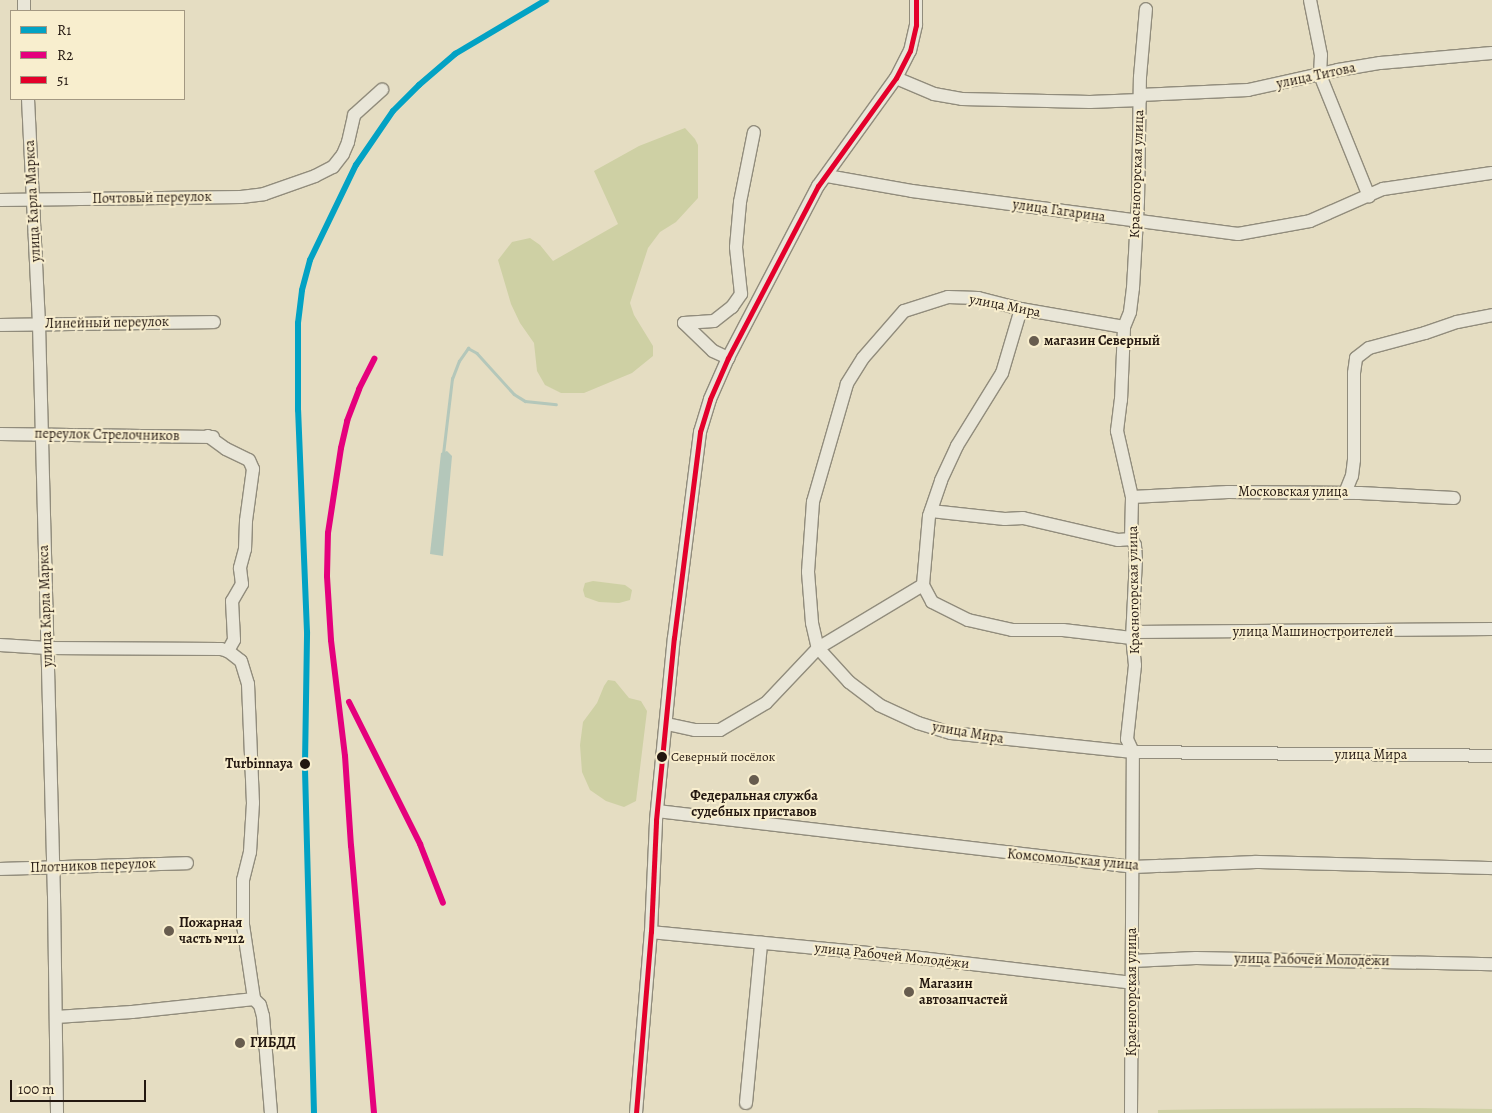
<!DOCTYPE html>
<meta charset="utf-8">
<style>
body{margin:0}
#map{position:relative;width:1492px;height:1113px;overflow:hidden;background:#e5ddc2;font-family:Alegreya,serif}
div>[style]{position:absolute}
.green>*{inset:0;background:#ced0a4}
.water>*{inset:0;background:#b4c7ba}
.stream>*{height:2.5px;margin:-1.25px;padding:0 1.25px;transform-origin:1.25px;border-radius:1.25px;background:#b4c7ba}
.roads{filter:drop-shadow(1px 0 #918c7c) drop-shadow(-1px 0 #918c7c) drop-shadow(0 1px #918c7c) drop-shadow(0 -1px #918c7c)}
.minor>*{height:12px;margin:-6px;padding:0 6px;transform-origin:6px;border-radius:6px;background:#e9e6d8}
.bus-1>*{height:5px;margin:-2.5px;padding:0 2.5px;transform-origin:2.5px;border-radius:2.5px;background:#e4002b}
.rail-1>*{height:6px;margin:-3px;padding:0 3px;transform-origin:3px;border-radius:3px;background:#02a2c4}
.rail-2>*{height:6px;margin:-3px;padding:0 3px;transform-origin:3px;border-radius:3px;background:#e5007d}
.dots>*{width:14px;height:14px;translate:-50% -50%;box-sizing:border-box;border:2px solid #f8eece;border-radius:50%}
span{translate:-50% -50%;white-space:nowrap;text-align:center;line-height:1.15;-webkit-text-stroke:4px #f8eece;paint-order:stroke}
.bus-label{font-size:13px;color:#231710}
.left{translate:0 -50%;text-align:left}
.street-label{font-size:14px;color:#231710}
.poi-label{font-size:14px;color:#231710;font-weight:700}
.stop-label{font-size:14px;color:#231710;font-weight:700}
.right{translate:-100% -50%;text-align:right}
.legend{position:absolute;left:10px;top:10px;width:175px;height:90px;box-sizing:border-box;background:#f8eece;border:1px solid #a39882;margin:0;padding:6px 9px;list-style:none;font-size:15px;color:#231710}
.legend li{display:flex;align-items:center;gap:10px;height:25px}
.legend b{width:25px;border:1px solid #a39882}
.scale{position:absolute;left:10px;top:1080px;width:136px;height:22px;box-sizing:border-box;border:2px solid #231710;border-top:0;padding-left:6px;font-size:15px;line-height:18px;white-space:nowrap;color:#231710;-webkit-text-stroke:4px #f8eece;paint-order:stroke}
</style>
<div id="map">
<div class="green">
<div style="clip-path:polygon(685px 128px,695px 139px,698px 145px,698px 198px,676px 222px,660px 232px,648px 248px,630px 303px,634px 315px,653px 346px,653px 356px,632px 373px,584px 393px,561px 393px,545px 385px,537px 371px,534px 343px,520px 323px,511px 304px,498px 260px,512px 242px,530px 238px,540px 245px,553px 261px,618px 224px,594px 171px,639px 146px)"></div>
<div style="clip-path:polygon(593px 581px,625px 585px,632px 590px,630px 600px,619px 603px,599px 602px,585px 597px,583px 590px,585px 583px)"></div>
<div style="clip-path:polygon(608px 680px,615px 681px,629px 698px,641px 701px,647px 711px,636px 801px,624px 807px,606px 801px,590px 790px,582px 772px,580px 745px,583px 722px,597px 703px,604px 686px)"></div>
<div style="clip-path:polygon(1418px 1108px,1492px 1109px,1492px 1113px,1158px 1113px,1158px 1110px,1223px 1109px)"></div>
</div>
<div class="water">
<div style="clip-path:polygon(447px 451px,452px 456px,443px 556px,430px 554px,441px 453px)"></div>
</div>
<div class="stream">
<div style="left:443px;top:454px;width:76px;rotate:-83.2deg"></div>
<div style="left:452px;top:379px;width:19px;rotate:-69deg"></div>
<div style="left:459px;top:361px;width:16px;rotate:-55deg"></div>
<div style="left:468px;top:348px;width:10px;rotate:29deg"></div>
<div style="left:477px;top:353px;width:55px;rotate:47.9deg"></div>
<div style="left:514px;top:394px;width:13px;rotate:32deg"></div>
<div style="left:525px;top:401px;width:31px;rotate:6deg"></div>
</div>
<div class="roads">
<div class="minor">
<div style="left:24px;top:0;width:11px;rotate:90deg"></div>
<div style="left:1310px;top:0;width:56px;rotate:78.7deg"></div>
<div style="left:1321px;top:55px;width:20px;rotate:93deg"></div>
<div style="left:1320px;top:75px;width:131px;rotate:68deg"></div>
<div style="left:896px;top:78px;width:41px;rotate:22.8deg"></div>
<div style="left:934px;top:94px;width:28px;rotate:10deg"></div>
<div style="left:962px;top:99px;width:128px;rotate:1.3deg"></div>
<div style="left:1090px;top:102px;width:50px;rotate:-2.3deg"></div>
<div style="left:1140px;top:95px;width:108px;rotate:-2.7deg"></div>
<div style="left:1248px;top:90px;width:92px;rotate:-12.5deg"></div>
<div style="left:1338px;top:70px;width:43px;rotate:-9.5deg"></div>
<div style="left:1380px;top:63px;width:112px;rotate:-5.1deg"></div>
<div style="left:28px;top:99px;width:225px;rotate:87.2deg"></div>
<div style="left:39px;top:324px;width:572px;rotate:88.5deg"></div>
<div style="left:54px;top:896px;width:217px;rotate:89.2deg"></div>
<div style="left:827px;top:176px;width:86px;rotate:10deg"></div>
<div style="left:912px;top:191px;width:329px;rotate:7.5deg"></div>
<div style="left:1238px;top:234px;width:73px;rotate:-10.2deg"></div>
<div style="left:1310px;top:221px;width:80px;rotate:-23.7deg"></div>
<div style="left:1383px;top:189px;width:110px;rotate:-8.4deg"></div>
<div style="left:0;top:200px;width:241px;rotate:-0.7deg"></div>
<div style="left:241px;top:197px;width:23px;rotate:-7deg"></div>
<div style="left:264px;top:194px;width:54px;rotate:-19.4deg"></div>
<div style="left:315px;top:176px;width:20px;rotate:-27deg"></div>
<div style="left:333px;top:167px;width:16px;rotate:-52deg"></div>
<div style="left:343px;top:154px;width:13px;rotate:-67deg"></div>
<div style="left:348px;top:142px;width:28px;rotate:-77deg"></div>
<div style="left:354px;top:115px;width:38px;rotate:-42deg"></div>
<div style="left:1021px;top:309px;width:67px;rotate:106.5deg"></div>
<div style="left:1002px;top:373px;width:86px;rotate:121.7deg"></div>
<div style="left:957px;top:446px;width:38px;rotate:115deg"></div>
<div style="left:941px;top:481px;width:37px;rotate:109deg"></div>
<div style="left:929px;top:516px;width:69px;rotate:95deg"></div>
<div style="left:923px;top:585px;width:19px;rotate:62deg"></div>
<div style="left:932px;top:602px;width:40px;rotate:26.6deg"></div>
<div style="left:968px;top:620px;width:45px;rotate:12.8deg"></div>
<div style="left:1012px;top:630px;width:51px"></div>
<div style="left:1063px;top:630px;width:69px;rotate:6.6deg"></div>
<div style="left:684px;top:323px;width:30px;rotate:-4deg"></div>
<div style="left:714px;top:321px;width:23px;rotate:-38deg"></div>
<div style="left:732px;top:307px;width:16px;rotate:-55deg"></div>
<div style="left:741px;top:294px;width:47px;rotate:-96.1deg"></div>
<div style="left:736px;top:247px;width:45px;rotate:-84.9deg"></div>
<div style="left:740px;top:202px;width:71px;rotate:-78.7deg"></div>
<div style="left:684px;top:323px;width:40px;rotate:44deg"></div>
<div style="left:713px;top:351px;width:17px;rotate:25deg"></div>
<div style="left:0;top:325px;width:214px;rotate:-0.8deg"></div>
<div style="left:1124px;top:327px;width:105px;rotate:-170.1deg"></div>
<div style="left:1021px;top:309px;width:44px;rotate:-165.7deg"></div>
<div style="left:978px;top:298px;width:30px;rotate:-178deg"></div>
<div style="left:948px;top:297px;width:46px;rotate:162.3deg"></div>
<div style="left:904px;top:311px;width:62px;rotate:131.1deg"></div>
<div style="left:863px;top:358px;width:31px;rotate:122deg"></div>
<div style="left:847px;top:384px;width:123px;rotate:106.1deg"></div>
<div style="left:813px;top:502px;width:70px;rotate:94.1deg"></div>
<div style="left:808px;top:572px;width:51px;rotate:85.5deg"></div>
<div style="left:812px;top:623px;width:26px;rotate:77deg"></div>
<div style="left:818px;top:648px;width:46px;rotate:47.6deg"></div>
<div style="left:849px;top:682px;width:38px;rotate:37deg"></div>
<div style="left:879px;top:705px;width:43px;rotate:24.8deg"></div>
<div style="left:918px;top:723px;width:34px;rotate:17deg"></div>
<div style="left:951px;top:733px;width:183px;rotate:6deg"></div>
<div style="left:1133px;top:752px;width:359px;rotate:0.6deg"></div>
<div style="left:0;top:434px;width:213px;rotate:0.8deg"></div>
<div style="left:208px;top:436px;width:22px;rotate:36deg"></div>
<div style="left:226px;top:449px;width:25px;rotate:26deg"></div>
<div style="left:249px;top:460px;width:10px;rotate:66deg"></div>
<div style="left:253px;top:469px;width:52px;rotate:97.7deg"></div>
<div style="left:246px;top:521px;width:28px;rotate:92deg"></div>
<div style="left:245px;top:549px;width:20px;rotate:105deg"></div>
<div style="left:240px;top:568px;width:16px;rotate:83deg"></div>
<div style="left:242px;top:584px;width:20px;rotate:120deg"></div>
<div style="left:232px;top:601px;width:39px;rotate:87deg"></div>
<div style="left:234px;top:640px;width:13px;rotate:119deg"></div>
<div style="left:1345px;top:493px;width:18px;rotate:-68deg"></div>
<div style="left:1352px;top:476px;width:16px;rotate:-83deg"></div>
<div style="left:1354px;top:460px;width:87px;rotate:-90deg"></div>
<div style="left:1354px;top:373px;width:15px;rotate:-82deg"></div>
<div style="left:1356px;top:358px;width:16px;rotate:-38deg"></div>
<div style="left:1369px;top:348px;width:58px;rotate:-15deg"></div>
<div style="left:1425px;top:333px;width:34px;rotate:-19deg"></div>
<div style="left:1457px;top:322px;width:36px;rotate:-11deg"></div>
<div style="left:1132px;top:497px;width:96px;rotate:-3deg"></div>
<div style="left:1228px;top:492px;width:132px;rotate:0.4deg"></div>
<div style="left:1360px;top:493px;width:94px;rotate:3deg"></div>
<div style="left:931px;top:511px;width:74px;rotate:6.2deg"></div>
<div style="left:1005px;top:519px;width:18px;rotate:-3deg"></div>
<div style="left:1023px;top:518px;width:98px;rotate:13deg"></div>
<div style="left:1118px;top:540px;width:13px;rotate:-4deg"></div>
<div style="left:1134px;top:632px;width:358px;rotate:-0.5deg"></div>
<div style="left:0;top:645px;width:47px;rotate:3.7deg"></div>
<div style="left:47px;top:648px;width:174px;rotate:0.3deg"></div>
<div style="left:221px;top:649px;width:7px;rotate:16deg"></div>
<div style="left:228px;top:651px;width:16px;rotate:38deg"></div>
<div style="left:241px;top:661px;width:24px;rotate:73deg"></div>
<div style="left:248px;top:684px;width:119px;rotate:87.6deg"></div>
<div style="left:253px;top:803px;width:49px;rotate:93.5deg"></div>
<div style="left:250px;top:852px;width:29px;rotate:104deg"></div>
<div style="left:243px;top:880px;width:45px;rotate:90deg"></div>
<div style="left:243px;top:925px;width:75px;rotate:81.5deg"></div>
<div style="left:254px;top:999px;width:8px;rotate:45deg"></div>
<div style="left:260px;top:1005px;width:11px;rotate:75deg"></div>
<div style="left:263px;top:1016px;width:97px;rotate:85.3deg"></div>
<div style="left:667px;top:724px;width:29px;rotate:12deg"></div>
<div style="left:695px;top:730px;width:25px"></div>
<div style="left:720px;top:730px;width:53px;rotate:-30.4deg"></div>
<div style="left:766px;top:703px;width:76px;rotate:-46.6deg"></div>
<div style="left:818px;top:648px;width:122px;rotate:-31deg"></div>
<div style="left:657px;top:811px;width:479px;rotate:6.7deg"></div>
<div style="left:1133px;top:867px;width:123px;rotate:-2.3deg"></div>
<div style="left:1256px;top:862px;width:236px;rotate:1.5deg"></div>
<div style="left:0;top:869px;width:187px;rotate:-1.8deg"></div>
<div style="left:651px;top:932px;width:262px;rotate:5.5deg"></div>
<div style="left:912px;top:957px;width:222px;rotate:6.7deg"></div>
<div style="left:1132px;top:961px;width:64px;rotate:-2.7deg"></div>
<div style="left:1196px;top:958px;width:296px;rotate:1.2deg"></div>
<div style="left:56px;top:1017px;width:76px;rotate:-3.8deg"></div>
<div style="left:132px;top:1012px;width:123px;rotate:-6.1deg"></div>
<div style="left:746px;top:1103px;width:161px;rotate:-84.6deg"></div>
<div style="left:636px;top:1113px;width:182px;rotate:-85.3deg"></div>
<div style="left:651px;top:932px;width:112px;rotate:-87.4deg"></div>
<div style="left:656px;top:820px;width:183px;rotate:-84.4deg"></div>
<div style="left:674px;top:638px;width:208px;rotate:-82.8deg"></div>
<div style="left:700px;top:432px;width:34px;rotate:-73deg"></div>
<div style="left:710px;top:399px;width:45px;rotate:-66.3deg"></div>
<div style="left:728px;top:358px;width:194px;rotate:-62.4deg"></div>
<div style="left:818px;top:186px;width:133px;rotate:-54.2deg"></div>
<div style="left:896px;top:78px;width:30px;rotate:-63deg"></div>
<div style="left:910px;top:51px;width:27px;rotate:-77deg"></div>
<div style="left:916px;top:25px;width:25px;rotate:-90deg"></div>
<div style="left:1131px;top:1113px;width:361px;rotate:-89.7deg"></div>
<div style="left:1133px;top:752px;width:14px;rotate:-115deg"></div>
<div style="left:1127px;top:739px;width:74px;rotate:-83.8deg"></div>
<div style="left:1135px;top:665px;width:27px;rotate:-96deg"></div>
<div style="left:1132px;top:638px;width:78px;rotate:-87.1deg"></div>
<div style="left:1136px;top:560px;width:15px;rotate:-94deg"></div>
<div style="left:1135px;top:545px;width:7px;rotate:-124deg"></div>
<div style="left:1131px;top:539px;width:42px;rotate:-88.6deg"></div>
<div style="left:1132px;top:497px;width:68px;rotate:-102.8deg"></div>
<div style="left:1117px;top:431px;width:31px;rotate:-83deg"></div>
<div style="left:1121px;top:400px;width:73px;rotate:-87.6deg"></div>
<div style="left:1124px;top:327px;width:16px;rotate:-68deg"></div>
<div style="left:1130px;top:312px;width:24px;rotate:-83deg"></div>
<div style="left:1133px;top:288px;width:87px;rotate:-86.7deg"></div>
<div style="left:1138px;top:201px;width:124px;rotate:-89.1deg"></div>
<div style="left:1140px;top:77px;width:68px;rotate:-85deg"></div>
</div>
</div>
<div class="bus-1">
<div style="left:636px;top:1113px;width:182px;rotate:-85.3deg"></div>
<div style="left:651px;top:932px;width:112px;rotate:-87.4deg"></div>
<div style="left:656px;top:820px;width:183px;rotate:-84.4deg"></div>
<div style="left:674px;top:638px;width:208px;rotate:-82.8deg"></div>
<div style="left:700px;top:432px;width:34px;rotate:-73deg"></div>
<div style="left:710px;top:399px;width:45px;rotate:-66.3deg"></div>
<div style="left:728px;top:358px;width:194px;rotate:-62.4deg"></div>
<div style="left:818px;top:186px;width:133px;rotate:-54.2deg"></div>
<div style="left:896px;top:78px;width:30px;rotate:-63deg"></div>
<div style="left:910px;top:51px;width:27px;rotate:-77deg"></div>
<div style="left:916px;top:25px;width:25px;rotate:-90deg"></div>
</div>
<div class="rail-1">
<div style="left:314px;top:1113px;width:349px;rotate:-91.5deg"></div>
<div style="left:305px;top:764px;width:132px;rotate:-89.1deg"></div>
<div style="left:307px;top:632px;width:222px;rotate:-92.3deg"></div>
<div style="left:298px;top:410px;width:87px;rotate:-90deg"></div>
<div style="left:298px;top:323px;width:33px;rotate:-83deg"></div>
<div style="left:302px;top:290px;width:31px;rotate:-75deg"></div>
<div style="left:310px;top:260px;width:106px;rotate:-64.2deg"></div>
<div style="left:356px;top:165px;width:65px;rotate:-55.6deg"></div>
<div style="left:393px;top:111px;width:37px;rotate:-45deg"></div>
<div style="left:419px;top:85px;width:48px;rotate:-40.7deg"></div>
<div style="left:455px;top:54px;width:106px;rotate:-30.7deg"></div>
</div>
<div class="rail-2">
<div style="left:349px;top:702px;width:159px;rotate:63.4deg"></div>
<div style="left:420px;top:844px;width:63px;rotate:68.7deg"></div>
<div style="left:374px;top:1113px;width:268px;rotate:-94.9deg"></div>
<div style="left:351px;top:846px;width:90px;rotate:-93.8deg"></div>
<div style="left:345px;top:756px;width:117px;rotate:-96.9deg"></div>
<div style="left:331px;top:640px;width:64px;rotate:-93.6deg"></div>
<div style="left:327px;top:576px;width:43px;rotate:-88.7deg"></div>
<div style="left:328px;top:533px;width:86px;rotate:-81.3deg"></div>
<div style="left:341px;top:448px;width:28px;rotate:-77deg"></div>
<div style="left:347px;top:421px;width:34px;rotate:-69deg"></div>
<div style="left:359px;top:389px;width:34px;rotate:-63deg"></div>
</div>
<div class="dots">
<div style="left:1034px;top:341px;background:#675c4e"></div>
<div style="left:662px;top:757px;background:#231710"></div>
<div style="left:305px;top:764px;background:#231710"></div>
<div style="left:754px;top:780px;background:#675c4e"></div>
<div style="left:169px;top:931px;background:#675c4e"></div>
<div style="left:909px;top:992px;background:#675c4e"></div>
<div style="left:240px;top:1043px;background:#675c4e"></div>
</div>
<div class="bus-label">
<span class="left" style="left:671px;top:757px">Северный посёлок</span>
</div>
<div class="street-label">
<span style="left:1316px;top:76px;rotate:-12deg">улица Титова</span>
<span style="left:1137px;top:174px;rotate:-88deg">Красногорская улица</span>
<span style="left:152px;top:198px;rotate:-1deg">Почтовый переулок</span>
<span style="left:33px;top:201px;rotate:-93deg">улица Карла Маркса</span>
<span style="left:1059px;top:211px;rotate:8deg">улица Гагарина</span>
<span style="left:1005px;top:306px;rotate:11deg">улица Мира</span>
<span style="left:107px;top:323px;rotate:-1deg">Линейный переулок</span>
<span style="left:107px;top:435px;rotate:1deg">переулок Стрелочников</span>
<span style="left:1293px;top:492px">Московская улица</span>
<span style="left:1134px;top:590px;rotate:-91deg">Красногорская улица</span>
<span style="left:46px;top:606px;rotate:-92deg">улица Карла Маркса</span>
<span style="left:1313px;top:632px">улица Машиностроителей</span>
<span style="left:968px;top:733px;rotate:10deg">улица Мира</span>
<span style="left:1371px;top:755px">улица Мира</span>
<span style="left:1073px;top:860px;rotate:5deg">Комсомольская улица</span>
<span style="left:93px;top:866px;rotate:-2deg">Плотников переулок</span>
<span style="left:892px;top:956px;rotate:6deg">улица Рабочей Молодёжи</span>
<span style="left:1312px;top:960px;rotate:1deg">улица Рабочей Молодёжи</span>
<span style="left:1132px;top:992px;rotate:-90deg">Красногорская улица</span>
</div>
<div class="poi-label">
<span class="left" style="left:1044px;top:341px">магазин Северный</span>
<span style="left:754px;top:804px">Федеральная служба<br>судебных приставов</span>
<span class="left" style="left:179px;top:931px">Пожарная<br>часть №112</span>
<span class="left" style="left:919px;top:992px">Магазин<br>автозапчастей</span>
<span class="left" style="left:250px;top:1043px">ГИБДД</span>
</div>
<div class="stop-label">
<span class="right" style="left:293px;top:764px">Turbinnaya</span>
</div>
<ul class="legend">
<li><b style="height:6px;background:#02a2c4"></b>R1</li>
<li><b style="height:6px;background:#e5007d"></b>R2</li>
<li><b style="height:6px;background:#e4002b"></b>51</li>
</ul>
<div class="scale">100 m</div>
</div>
